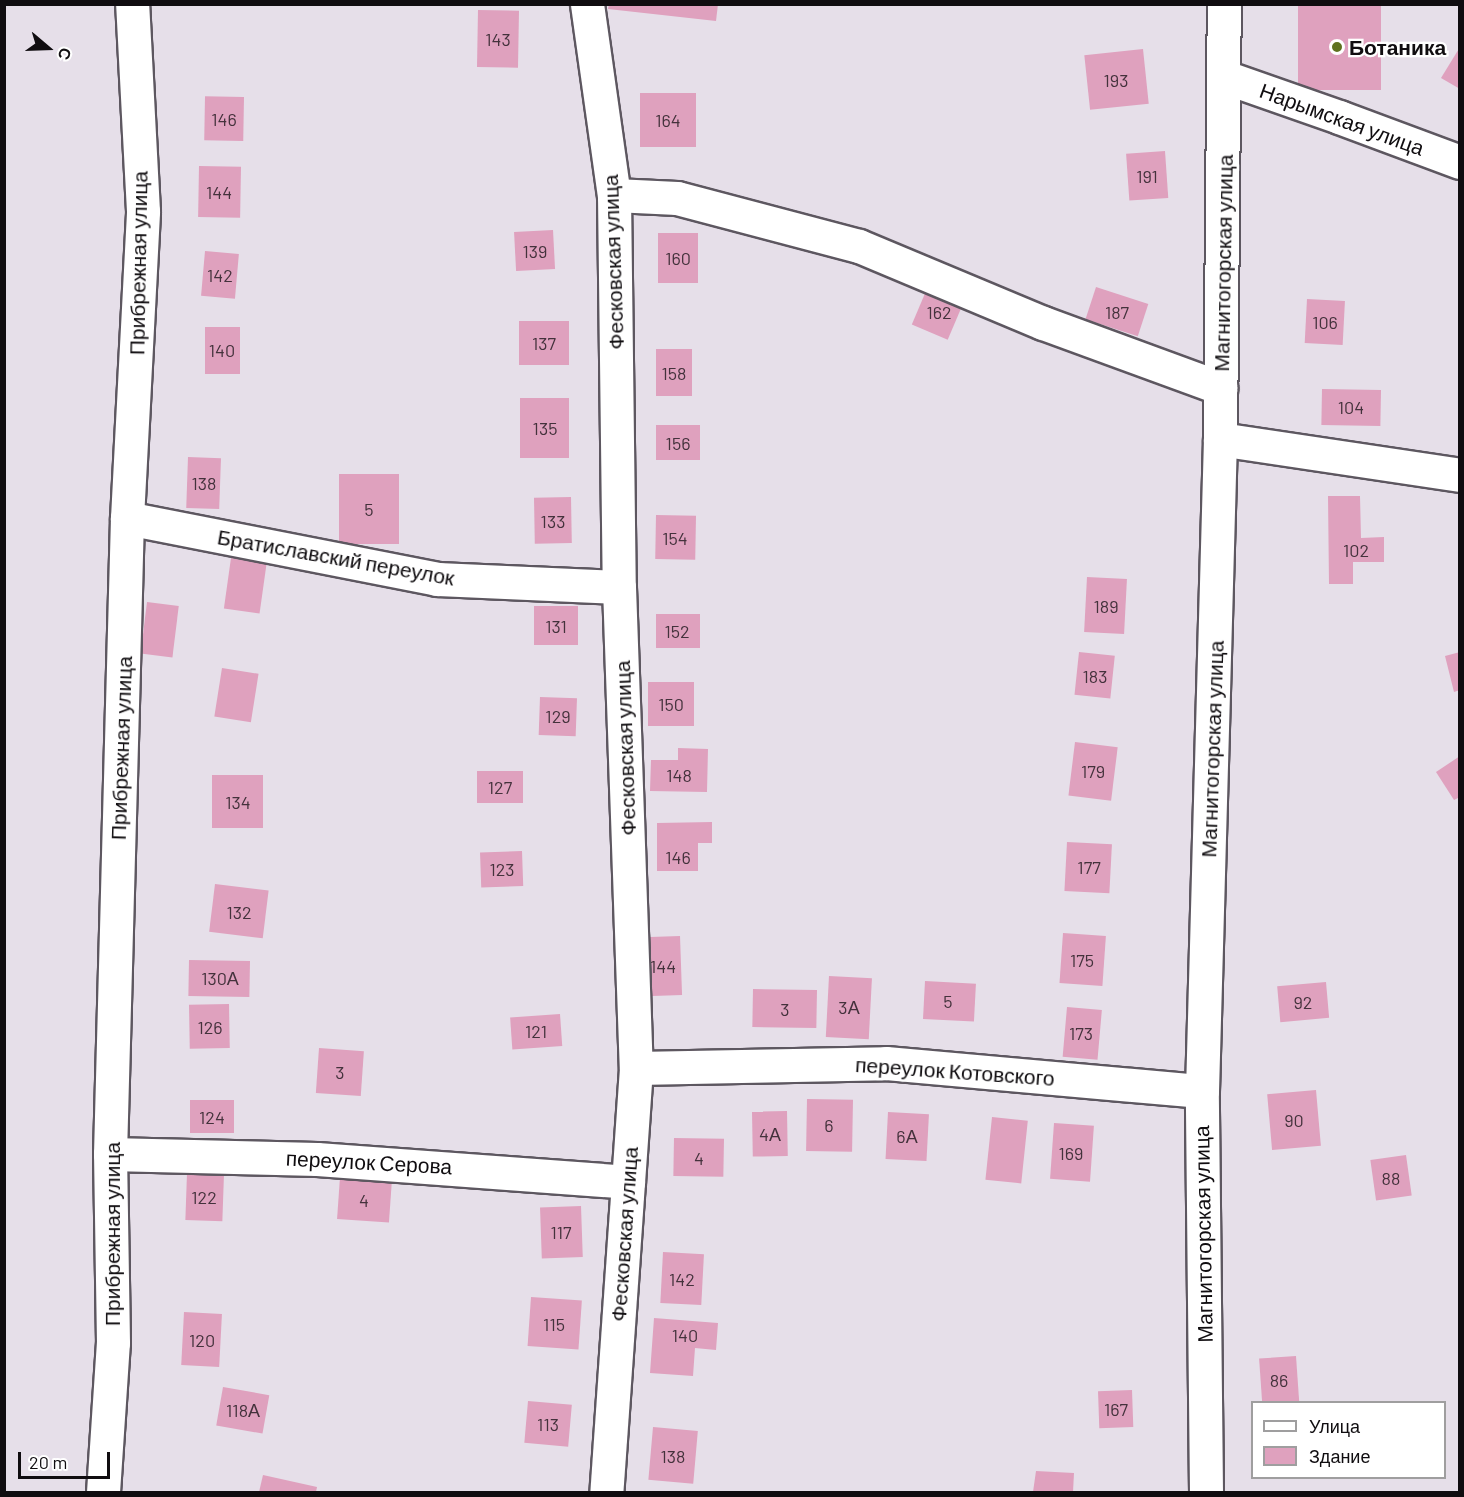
<!DOCTYPE html>
<meta charset="utf-8">
<style>
body{margin:0}
#map{position:relative;width:1464px;height:1497px;overflow:hidden;background:#e6dfe9;font-family:Barlow,sans-serif}
div>[style]{position:absolute}
.building>*{inset:0;background:#dfa1be;transform-origin:0 0}
.roads{filter:drop-shadow(2px 0 #5d5760) drop-shadow(-2px 0 #5d5760) drop-shadow(0 2px #5d5760) drop-shadow(0 -2px #5d5760)}
.minor>*{height:33px;margin:-16.5px;padding:0 16.5px;transform-origin:16.5px;border-radius:16.5px;background:#fff}
.tertiary>*{height:33px;margin:-16.5px;padding:0 16.5px;transform-origin:16.5px;border-radius:16.5px;background:#fff}
.dots>*{width:16px;height:16px;translate:-50% -50%;box-sizing:border-box;border:3px solid #fff;border-radius:50%}
span{translate:-50% -50%;white-space:nowrap;text-align:center;line-height:1.15;-webkit-text-stroke:4.5px #fff;paint-order:stroke}
.number-label{font-size:18px;color:#44323c}
.number-label span{-webkit-text-stroke-width:0}
.poi-label{font-size:21px;color:#100d10;font-weight:700}
.left{translate:0 -50%;text-align:left}
.street-label{font-size:21px;color:#100d10}
.frame{position:absolute;inset:0;border:6px solid #100d10;pointer-events:none}
.legend{position:absolute;left:1251px;top:1401px;width:195px;height:78px;box-sizing:border-box;background:#fff;border:2px solid #9f9e9f;margin:0;padding:8px 10px;list-style:none;font-size:18px;color:#100d10}
.legend li{display:flex;align-items:center;gap:12px;height:30px}
.legend b{width:30px;border:2px solid #9f9e9f}
.north{position:absolute;left:18px;top:18px;width:60px;height:60px;-webkit-text-stroke:4px #fff;paint-order:stroke;rotate:109deg;font-size:16px;font-weight:700;line-height:24px;text-align:center;color:#100d10}
.north::after{content:'';display:block;margin:auto;width:21px;height:27px;background:#100d10;clip-path:polygon(50% 0,100% 100%,50% 72%,0 100%)}
.scale{position:absolute;left:18px;top:1452px;width:92px;height:27px;box-sizing:border-box;border:3px solid #100d10;border-top:0;padding-left:8px;font-size:18px;line-height:21px;white-space:nowrap;color:#100d10;-webkit-text-stroke:4px #fff;paint-order:stroke}
</style>
<div id="map">
<div class="building">
<div style="clip-path:polygon(609px 4px,718px 4px,716px 21px,608px 9px)"></div>
<div style="left:1298px;top:4px;width:83px;height:86px"></div>
<div style="left:478px;top:10px;width:41px;height:57px;rotate:1deg"></div>
<div style="clip-path:polygon(1460px 47px,1460px 89px,1441px 78px)"></div>
<div style="left:1143px;top:49px;width:55px;height:59px;rotate:84deg"></div>
<div style="left:640px;top:93px;width:56px;height:54px"></div>
<div style="left:244px;top:97px;width:44px;height:39px;rotate:91deg"></div>
<div style="left:1165px;top:151px;width:47px;height:39px;rotate:86deg"></div>
<div style="left:199px;top:166px;width:42px;height:51px;rotate:1deg"></div>
<div style="left:553px;top:230px;width:39px;height:39px;rotate:87deg"></div>
<div style="left:658px;top:233px;width:40px;height:50px"></div>
<div style="left:205px;top:251px;width:34px;height:45px;rotate:5deg"></div>
<div style="left:929px;top:284px;width:39px;height:44px;rotate:23deg"></div>
<div style="left:1096px;top:287px;width:55px;height:34px;rotate:18deg"></div>
<div style="left:1307px;top:299px;width:38px;height:44px;rotate:3deg"></div>
<div style="left:519px;top:321px;width:50px;height:44px"></div>
<div style="left:205px;top:327px;width:35px;height:47px"></div>
<div style="left:656px;top:349px;width:36px;height:47px"></div>
<div style="left:1322px;top:389px;width:59px;height:36px;rotate:1deg"></div>
<div style="left:520px;top:398px;width:49px;height:60px"></div>
<div style="left:656px;top:425px;width:44px;height:35px"></div>
<div style="left:188px;top:457px;width:33px;height:51px;rotate:2deg"></div>
<div style="left:339px;top:474px;width:60px;height:70px"></div>
<div style="clip-path:polygon(1328px 496px,1360px 496px,1361px 538px,1384px 537px,1384px 562px,1353px 562px,1353px 584px,1329px 584px)"></div>
<div style="left:571px;top:497px;width:46px;height:37px;rotate:89deg"></div>
<div style="left:656px;top:515px;width:40px;height:44px;rotate:1deg"></div>
<div style="left:231px;top:558px;width:36px;height:51px;rotate:8deg"></div>
<div style="left:1087px;top:577px;width:40px;height:55px;rotate:3deg"></div>
<div style="left:147px;top:602px;width:32px;height:52px;rotate:7deg"></div>
<div style="left:534px;top:606px;width:44px;height:39px"></div>
<div style="left:656px;top:614px;width:44px;height:34px"></div>
<div style="left:1079px;top:652px;width:36px;height:43px;rotate:6deg"></div>
<div style="clip-path:polygon(1460px 652px,1460px 690px,1454px 692px,1445px 656px)"></div>
<div style="left:222px;top:668px;width:37px;height:49px;rotate:9deg"></div>
<div style="left:648px;top:682px;width:46px;height:44px"></div>
<div style="left:540px;top:697px;width:37px;height:38px;rotate:2deg"></div>
<div style="left:1075px;top:742px;width:43px;height:54px;rotate:7deg"></div>
<div style="clip-path:polygon(678px 748px,708px 749px,707px 792px,650px 791px,651px 760px,678px 760px)"></div>
<div style="clip-path:polygon(1460px 756px,1460px 797px,1454px 800px,1436px 772px)"></div>
<div style="left:477px;top:771px;width:46px;height:32px"></div>
<div style="left:212px;top:775px;width:51px;height:53px"></div>
<div style="clip-path:polygon(712px 822px,712px 843px,698px 843px,698px 871px,657px 871px,657px 823px)"></div>
<div style="left:1067px;top:842px;width:45px;height:49px;rotate:3deg"></div>
<div style="left:522px;top:851px;width:35px;height:42px;rotate:88deg"></div>
<div style="left:215px;top:884px;width:54px;height:48px;rotate:7deg"></div>
<div style="left:1063px;top:933px;width:43px;height:50px;rotate:4deg"></div>
<div style="left:680px;top:936px;width:59px;height:37px;rotate:88deg"></div>
<div style="left:189px;top:960px;width:61px;height:36px;rotate:1deg"></div>
<div style="left:829px;top:976px;width:43px;height:61px;rotate:3deg"></div>
<div style="left:925px;top:981px;width:51px;height:38px;rotate:3deg"></div>
<div style="left:1326px;top:982px;width:36px;height:49px;rotate:85deg"></div>
<div style="left:753px;top:989px;width:64px;height:38px;rotate:1deg"></div>
<div style="left:229px;top:1004px;width:44px;height:40px;rotate:89deg"></div>
<div style="left:1067px;top:1007px;width:35px;height:50px;rotate:5deg"></div>
<div style="left:560px;top:1014px;width:32px;height:50px;rotate:86deg"></div>
<div style="left:319px;top:1048px;width:45px;height:45px;rotate:4deg"></div>
<div style="left:1316px;top:1090px;width:56px;height:49px;rotate:85deg"></div>
<div style="left:807px;top:1099px;width:46px;height:52px;rotate:1deg"></div>
<div style="left:234px;top:1100px;width:33px;height:44px;rotate:90deg"></div>
<div style="left:787px;top:1111px;width:45px;height:35px;rotate:89deg"></div>
<div style="left:888px;top:1112px;width:41px;height:47px;rotate:3deg"></div>
<div style="left:992px;top:1117px;width:36px;height:63px;rotate:6deg"></div>
<div style="left:1054px;top:1123px;width:40px;height:56px;rotate:4deg"></div>
<div style="left:674px;top:1138px;width:50px;height:38px;rotate:1deg"></div>
<div style="left:1406px;top:1155px;width:41px;height:36px;rotate:82deg"></div>
<div style="left:187px;top:1173px;width:37px;height:47px;rotate:2deg"></div>
<div style="left:340px;top:1177px;width:52px;height:42px;rotate:4deg"></div>
<div style="left:581px;top:1206px;width:51px;height:41px;rotate:88deg"></div>
<div style="left:663px;top:1252px;width:41px;height:51px;rotate:3deg"></div>
<div style="left:531px;top:1297px;width:51px;height:49px;rotate:4deg"></div>
<div style="left:184px;top:1312px;width:38px;height:53px;rotate:3deg"></div>
<div style="clip-path:polygon(654px 1318px,718px 1323px,716px 1350px,695px 1348px,693px 1376px,650px 1373px)"></div>
<div style="left:1296px;top:1356px;width:46px;height:37px;rotate:86deg"></div>
<div style="left:223px;top:1387px;width:47px;height:39px;rotate:10deg"></div>
<div style="left:1132px;top:1390px;width:37px;height:34px;rotate:88deg"></div>
<div style="left:528px;top:1401px;width:44px;height:42px;rotate:5deg"></div>
<div style="left:653px;top:1427px;width:45px;height:53px;rotate:5deg"></div>
<div style="clip-path:polygon(1036px 1471px,1074px 1473px,1073px 1492px,1033px 1492px)"></div>
<div style="clip-path:polygon(263px 1475px,317px 1487px,316px 1492px,259px 1492px)"></div>
</div>
<div class="roads">
<div class="minor">
<div style="left:587px;top:4px;width:193px;rotate:82deg"></div>
<div style="left:614px;top:195px;width:392px;rotate:89.3deg"></div>
<div style="left:619px;top:587px;width:481px;rotate:88deg"></div>
<div style="left:636px;top:1068px;width:425px;rotate:94deg"></div>
<div style="left:1225px;top:77px;width:121px;rotate:19.3deg"></div>
<div style="left:1339px;top:117px;width:129px;rotate:20.4deg"></div>
<div style="left:614px;top:195px;width:63px;rotate:2.7deg"></div>
<div style="left:677px;top:198px;width:188px;rotate:14.8deg"></div>
<div style="left:859px;top:246px;width:199px;rotate:22.7deg"></div>
<div style="left:1043px;top:323px;width:189px;rotate:20.1deg"></div>
<div style="left:1220px;top:439px;width:243px;rotate:8.5deg"></div>
<div style="left:127px;top:518px;width:316px;rotate:11.1deg"></div>
<div style="left:437px;top:579px;width:182px;rotate:2.5deg"></div>
<div style="left:636px;top:1068px;width:250px;rotate:-1.1deg"></div>
<div style="left:886px;top:1063px;width:317px;rotate:5.1deg"></div>
<div style="left:110px;top:1154px;width:207px;rotate:1.4deg"></div>
<div style="left:317px;top:1159px;width:312px;rotate:4.2deg"></div>
<div style="left:103px;top:1492px;width:149px;rotate:-86.2deg"></div>
<div style="left:113px;top:1343px;width:189px;rotate:-90.9deg"></div>
<div style="left:110px;top:1154px;width:636px;rotate:-88.47deg"></div>
<div style="left:127px;top:518px;width:307px;rotate:-87deg"></div>
<div style="left:143px;top:211px;width:207px;rotate:-93deg"></div>
</div>
<div class="tertiary">
<div style="left:1206px;top:1492px;width:401px;rotate:-90.6deg"></div>
<div style="left:1202px;top:1091px;width:652px;rotate:-88.42deg"></div>
<div style="left:1220px;top:439px;width:435px;rotate:-89.5deg"></div>
</div>
</div>
<div class="dots">
<div style="left:1337px;top:47px;background:#5f711f"></div>
</div>
<div class="number-label">
<span style="left:498px;top:39px">143</span>
<span style="left:1116px;top:80px">193</span>
<span style="left:224px;top:119px">146</span>
<span style="left:668px;top:120px">164</span>
<span style="left:1147px;top:176px">191</span>
<span style="left:219px;top:192px">144</span>
<span style="left:535px;top:251px">139</span>
<span style="left:678px;top:258px">160</span>
<span style="left:220px;top:275px">142</span>
<span style="left:939px;top:312px">162</span>
<span style="left:1117px;top:312px">187</span>
<span style="left:1325px;top:322px">106</span>
<span style="left:544px;top:343px">137</span>
<span style="left:222px;top:350px">140</span>
<span style="left:674px;top:373px">158</span>
<span style="left:1351px;top:407px">104</span>
<span style="left:545px;top:428px">135</span>
<span style="left:678px;top:443px">156</span>
<span style="left:204px;top:483px">138</span>
<span style="left:369px;top:509px">5</span>
<span style="left:553px;top:521px">133</span>
<span style="left:675px;top:538px">154</span>
<span style="left:1356px;top:550px">102</span>
<span style="left:1106px;top:606px">189</span>
<span style="left:556px;top:626px">131</span>
<span style="left:677px;top:631px">152</span>
<span style="left:1095px;top:676px">183</span>
<span style="left:671px;top:704px">150</span>
<span style="left:558px;top:716px">129</span>
<span style="left:1093px;top:771px">179</span>
<span style="left:679px;top:775px">148</span>
<span style="left:500px;top:787px">127</span>
<span style="left:238px;top:802px">134</span>
<span style="left:678px;top:857px">146</span>
<span style="left:1089px;top:867px">177</span>
<span style="left:502px;top:869px">123</span>
<span style="left:239px;top:912px">132</span>
<span style="left:1082px;top:960px">175</span>
<span style="left:663px;top:966px">144</span>
<span style="left:220px;top:978px">130А</span>
<span style="left:948px;top:1001px">5</span>
<span style="left:1303px;top:1002px">92</span>
<span style="left:849px;top:1007px">3А</span>
<span style="left:785px;top:1009px">3</span>
<span style="left:210px;top:1027px">126</span>
<span style="left:536px;top:1031px">121</span>
<span style="left:1081px;top:1033px">173</span>
<span style="left:340px;top:1072px">3</span>
<span style="left:212px;top:1117px">124</span>
<span style="left:1294px;top:1120px">90</span>
<span style="left:829px;top:1125px">6</span>
<span style="left:770px;top:1134px">4А</span>
<span style="left:907px;top:1136px">6А</span>
<span style="left:1071px;top:1153px">169</span>
<span style="left:699px;top:1158px">4</span>
<span style="left:1391px;top:1178px">88</span>
<span style="left:204px;top:1197px">122</span>
<span style="left:364px;top:1200px">4</span>
<span style="left:561px;top:1232px">117</span>
<span style="left:682px;top:1279px">142</span>
<span style="left:554px;top:1324px">115</span>
<span style="left:685px;top:1335px">140</span>
<span style="left:202px;top:1340px">120</span>
<span style="left:1279px;top:1380px">86</span>
<span style="left:1116px;top:1409px">167</span>
<span style="left:243px;top:1410px">118А</span>
<span style="left:548px;top:1424px">113</span>
<span style="left:673px;top:1456px">138</span>
</div>
<div class="poi-label">
<span class="left" style="left:1349px;top:47px">Ботаника</span>
</div>
<div class="street-label">
<span style="left:1342px;top:119px;rotate:20deg">Нарымская улица</span>
<span style="left:613px;top:262px;rotate:-92deg">Фесковская улица</span>
<span style="left:138px;top:263px;rotate:-89deg">Прибрежная улица</span>
<span style="left:1223px;top:263px;rotate:-89deg">Магнитогорская улица</span>
<span style="left:336px;top:557px;rotate:10deg">Братиславский переулок</span>
<span style="left:121px;top:748px;rotate:-88deg">Прибрежная улица</span>
<span style="left:625px;top:748px;rotate:-92deg">Фесковская улица</span>
<span style="left:1212px;top:749px;rotate:-88deg">Магнитогорская улица</span>
<span style="left:955px;top:1071px;rotate:4deg">переулок Котовского</span>
<span style="left:369px;top:1162px;rotate:3deg">переулок Серова</span>
<span style="left:112px;top:1234px;rotate:-90deg">Прибрежная улица</span>
<span style="left:624px;top:1234px;rotate:-86deg">Фесковская улица</span>
<span style="left:1203px;top:1234px;rotate:-91deg">Магнитогорская улица</span>
</div>
<div class="frame"></div>
<ul class="legend">
<li><b style="height:8px;background:#fff"></b>Улица</li>
<li><b style="height:16px;background:#dfa1be"></b>Здание</li>
</ul>
<div class="north">С</div>
<div class="scale">20 m</div>
</div>
